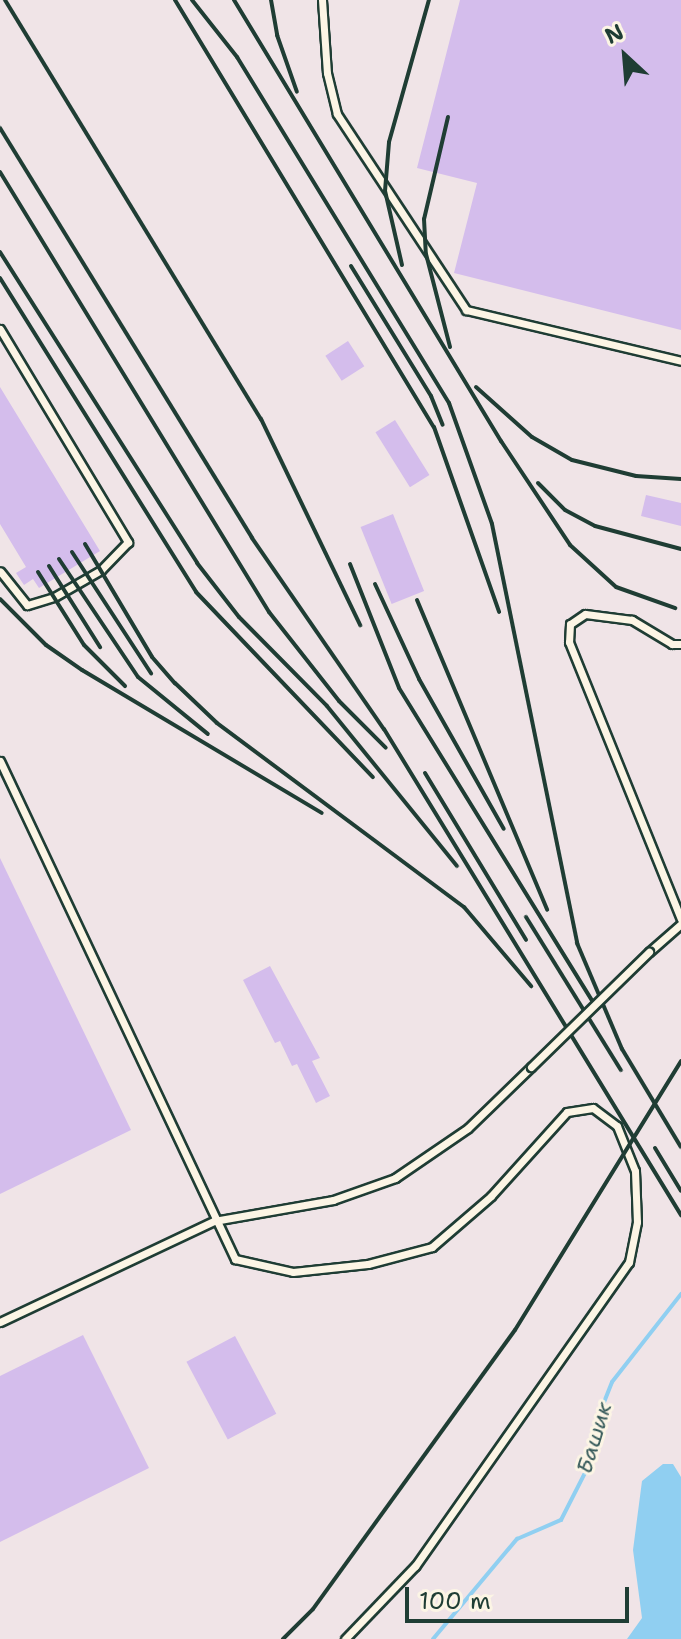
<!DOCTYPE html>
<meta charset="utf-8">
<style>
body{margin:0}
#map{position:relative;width:681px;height:1639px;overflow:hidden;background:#fcf5e5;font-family:"Shantell Sans",sans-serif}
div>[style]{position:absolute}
.built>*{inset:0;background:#f0e4e7;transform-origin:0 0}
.water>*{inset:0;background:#90cff1}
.stream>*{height:4px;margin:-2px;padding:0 2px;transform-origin:2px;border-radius:2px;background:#90cff1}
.building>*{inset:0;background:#d4bdec;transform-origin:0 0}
.roads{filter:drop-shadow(2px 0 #1f3d34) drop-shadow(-2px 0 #1f3d34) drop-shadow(0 2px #1f3d34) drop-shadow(0 -2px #1f3d34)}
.lane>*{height:7px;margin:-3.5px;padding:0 3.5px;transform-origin:3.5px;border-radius:3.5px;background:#fcf5e5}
.rail>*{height:4px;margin:-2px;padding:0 2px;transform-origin:2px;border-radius:2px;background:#1f3d34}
.bridges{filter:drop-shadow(2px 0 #1f3d34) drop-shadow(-2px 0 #1f3d34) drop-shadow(0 2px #1f3d34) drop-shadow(0 -2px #1f3d34)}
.lane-bridge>*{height:7px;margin:-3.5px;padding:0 3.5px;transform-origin:3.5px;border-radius:3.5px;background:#fcf5e5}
span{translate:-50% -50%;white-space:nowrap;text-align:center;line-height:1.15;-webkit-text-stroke:6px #fcf5e5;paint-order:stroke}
.water-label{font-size:22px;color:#365a5a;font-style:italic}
.north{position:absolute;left:585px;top:16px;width:80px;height:80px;-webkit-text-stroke:6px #fcf5e5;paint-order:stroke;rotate:334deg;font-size:22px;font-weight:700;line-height:32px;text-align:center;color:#1f3d34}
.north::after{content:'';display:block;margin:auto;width:28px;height:36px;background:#1f3d34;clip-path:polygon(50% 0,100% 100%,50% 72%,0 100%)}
.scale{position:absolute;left:405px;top:1587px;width:224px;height:36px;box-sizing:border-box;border:4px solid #1f3d34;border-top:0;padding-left:10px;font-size:24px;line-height:28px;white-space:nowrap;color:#1f3d34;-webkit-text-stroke:6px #fcf5e5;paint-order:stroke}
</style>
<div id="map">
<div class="built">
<div style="left:0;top:0;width:681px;height:1639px"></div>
</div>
<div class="water">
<div style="clip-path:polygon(663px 1464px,673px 1464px,681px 1477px,681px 1639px,627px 1639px,642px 1618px,633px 1550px,642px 1481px)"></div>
</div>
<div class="stream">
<div style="left:433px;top:1639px;width:131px;rotate:-50deg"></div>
<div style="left:517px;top:1539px;width:48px;rotate:-23.4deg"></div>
<div style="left:561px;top:1520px;width:59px;rotate:-63deg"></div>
<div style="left:588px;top:1467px;width:43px;rotate:-80.5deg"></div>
<div style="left:595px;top:1425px;width:46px;rotate:-68.4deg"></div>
<div style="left:612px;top:1382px;width:112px;rotate:-51.9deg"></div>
</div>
<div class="building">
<div style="clip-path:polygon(460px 0,681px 0,681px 330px,454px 273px,477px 183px,417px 168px)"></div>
<div style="left:348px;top:341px;width:30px;height:27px;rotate:57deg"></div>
<div style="clip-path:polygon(0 387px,100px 551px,39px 588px,33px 579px,24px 585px,16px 573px,26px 567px,0 524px)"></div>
<div style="left:395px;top:420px;width:65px;height:23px;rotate:58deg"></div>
<div style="clip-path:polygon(646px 495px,681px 503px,681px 526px,641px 516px)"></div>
<div style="left:393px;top:514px;width:83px;height:35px;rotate:68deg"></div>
<div style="clip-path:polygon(0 858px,131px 1130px,0 1194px)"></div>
<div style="clip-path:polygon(270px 966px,320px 1058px,312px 1061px,330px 1096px,316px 1103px,297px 1064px,292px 1066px,280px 1041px,275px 1043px,243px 980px)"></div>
<div style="clip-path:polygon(83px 1335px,149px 1468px,0 1542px,0 1376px)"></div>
<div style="left:235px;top:1336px;width:88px;height:55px;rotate:62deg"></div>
</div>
<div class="roads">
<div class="lane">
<div style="left:322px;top:0;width:73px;rotate:86.1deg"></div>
<div style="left:327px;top:73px;width:42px;rotate:76.3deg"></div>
<div style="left:337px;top:114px;width:235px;rotate:56.6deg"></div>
<div style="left:466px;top:310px;width:221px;rotate:13.3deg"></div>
<div style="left:0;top:329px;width:249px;rotate:59deg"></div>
<div style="left:128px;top:542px;width:39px;rotate:134deg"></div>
<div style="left:101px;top:570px;width:54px;rotate:150.1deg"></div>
<div style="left:54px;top:597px;width:28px;rotate:163deg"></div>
<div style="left:27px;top:605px;width:43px;rotate:-128.5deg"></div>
<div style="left:681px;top:644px;width:9px;rotate:180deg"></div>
<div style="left:672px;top:644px;width:47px;rotate:-149deg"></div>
<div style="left:632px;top:620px;width:47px;rotate:-172.7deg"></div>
<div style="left:585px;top:614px;width:18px;rotate:146deg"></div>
<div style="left:570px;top:624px;width:18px;rotate:93deg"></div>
<div style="left:569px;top:642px;width:299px;rotate:68deg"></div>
<div style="left:0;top:761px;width:551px;rotate:64.74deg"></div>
<div style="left:235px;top:1259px;width:59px;rotate:12.6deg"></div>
<div style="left:293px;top:1272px;width:75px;rotate:-6.1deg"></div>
<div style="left:368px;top:1264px;width:66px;rotate:-14.9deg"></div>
<div style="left:432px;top:1247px;width:78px;rotate:-40.8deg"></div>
<div style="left:491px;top:1196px;width:113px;rotate:-47.9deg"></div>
<div style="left:567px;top:1112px;width:26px;rotate:-9deg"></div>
<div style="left:593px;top:1108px;width:30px;rotate:37deg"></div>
<div style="left:617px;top:1126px;width:48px;rotate:68.2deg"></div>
<div style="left:635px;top:1171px;width:51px;rotate:87.8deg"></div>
<div style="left:637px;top:1222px;width:41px;rotate:101.3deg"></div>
<div style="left:629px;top:1262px;width:372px;rotate:125.1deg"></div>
<div style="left:415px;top:1566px;width:101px;rotate:133.8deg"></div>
<div style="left:649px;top:952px;width:43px;rotate:-41.2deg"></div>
<div style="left:0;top:1322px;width:237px;rotate:-25.3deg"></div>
<div style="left:214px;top:1221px;width:121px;rotate:-10deg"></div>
<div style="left:333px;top:1200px;width:66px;rotate:-19.5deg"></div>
<div style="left:395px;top:1178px;width:88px;rotate:-34.4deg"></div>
<div style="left:468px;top:1128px;width:88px;rotate:-44.1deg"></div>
</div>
</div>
<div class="rail">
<div style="left:5px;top:0;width:491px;rotate:58.6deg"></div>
<div style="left:261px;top:419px;width:229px;rotate:64.3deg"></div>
<div style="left:175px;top:0;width:499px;rotate:58.8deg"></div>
<div style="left:434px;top:427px;width:196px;rotate:70.6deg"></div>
<div style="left:192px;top:0;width:73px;rotate:51.7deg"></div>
<div style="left:237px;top:57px;width:406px;rotate:58.5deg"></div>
<div style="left:449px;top:403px;width:128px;rotate:70.4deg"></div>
<div style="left:492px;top:524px;width:428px;rotate:78.5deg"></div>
<div style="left:577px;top:943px;width:115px;rotate:67deg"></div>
<div style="left:622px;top:1049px;width:114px;rotate:59deg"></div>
<div style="left:234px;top:0;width:516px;rotate:58.81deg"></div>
<div style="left:501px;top:441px;width:125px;rotate:56.4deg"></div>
<div style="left:570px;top:545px;width:62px;rotate:42.4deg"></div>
<div style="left:616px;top:587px;width:63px;rotate:19.6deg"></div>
<div style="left:271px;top:0;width:36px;rotate:80deg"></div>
<div style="left:277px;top:35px;width:60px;rotate:70.7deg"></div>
<div style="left:448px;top:117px;width:105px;rotate:103.2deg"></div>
<div style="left:424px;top:219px;width:35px;rotate:87deg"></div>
<div style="left:426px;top:254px;width:96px;rotate:75.5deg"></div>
<div style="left:0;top:128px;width:481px;rotate:58.4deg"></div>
<div style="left:252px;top:538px;width:232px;rotate:55.4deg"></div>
<div style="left:384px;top:729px;width:570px;rotate:58.57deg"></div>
<div style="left:0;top:172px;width:516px;rotate:58.56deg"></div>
<div style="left:269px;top:612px;width:113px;rotate:51.8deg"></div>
<div style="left:339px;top:701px;width:66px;rotate:45deg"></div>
<div style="left:0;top:252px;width:368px;rotate:57.6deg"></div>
<div style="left:197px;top:563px;width:68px;rotate:52.1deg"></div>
<div style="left:239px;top:617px;width:125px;rotate:45.3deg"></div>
<div style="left:327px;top:706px;width:206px;rotate:50.9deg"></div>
<div style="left:402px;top:265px;width:76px;rotate:-102.9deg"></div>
<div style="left:385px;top:191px;width:49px;rotate:-85.3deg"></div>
<div style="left:389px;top:142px;width:148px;rotate:-74.3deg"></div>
<div style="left:351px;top:266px;width:153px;rotate:58.4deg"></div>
<div style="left:431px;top:396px;width:31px;rotate:68deg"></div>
<div style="left:0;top:278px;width:370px;rotate:58deg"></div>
<div style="left:196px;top:592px;width:256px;rotate:46.3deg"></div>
<div style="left:476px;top:387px;width:75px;rotate:41.8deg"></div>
<div style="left:532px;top:437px;width:46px;rotate:29.9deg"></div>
<div style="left:572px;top:460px;width:66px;rotate:14deg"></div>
<div style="left:636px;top:476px;width:45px;rotate:3.8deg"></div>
<div style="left:538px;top:483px;width:38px;rotate:45deg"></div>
<div style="left:565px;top:510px;width:34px;rotate:28deg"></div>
<div style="left:595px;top:526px;width:89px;rotate:15deg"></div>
<div style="left:85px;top:544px;width:131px;rotate:59.3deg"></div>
<div style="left:152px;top:657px;width:35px;rotate:49deg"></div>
<div style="left:175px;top:683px;width:58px;rotate:43.6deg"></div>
<div style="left:217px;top:723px;width:308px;rotate:36.7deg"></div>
<div style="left:464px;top:907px;width:104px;rotate:49.7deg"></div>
<div style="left:72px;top:552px;width:145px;rotate:56.9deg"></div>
<div style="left:59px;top:559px;width:142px;rotate:56.2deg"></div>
<div style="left:138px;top:677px;width:90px;rotate:39.2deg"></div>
<div style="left:350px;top:564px;width:133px;rotate:68.4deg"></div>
<div style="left:399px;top:688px;width:371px;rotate:58.3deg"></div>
<div style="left:49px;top:566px;width:96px;rotate:57.8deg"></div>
<div style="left:38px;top:572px;width:86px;rotate:57.8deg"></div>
<div style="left:84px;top:645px;width:58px;rotate:45deg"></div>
<div style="left:375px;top:584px;width:105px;rotate:65.1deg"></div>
<div style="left:419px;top:679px;width:172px;rotate:60.5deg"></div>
<div style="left:0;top:599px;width:65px;rotate:45deg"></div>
<div style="left:46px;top:645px;width:44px;rotate:34.8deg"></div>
<div style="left:82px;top:670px;width:279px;rotate:30.8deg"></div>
<div style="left:417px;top:600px;width:336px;rotate:67.2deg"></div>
<div style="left:425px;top:773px;width:195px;rotate:58.8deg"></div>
<div style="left:526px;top:917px;width:180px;rotate:58.2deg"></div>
<div style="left:655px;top:1148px;width:50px;rotate:58.8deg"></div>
<div style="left:283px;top:1639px;width:42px;rotate:-45deg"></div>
<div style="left:313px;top:1609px;width:344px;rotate:-54.1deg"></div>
<div style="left:515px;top:1330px;width:316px;rotate:-58.3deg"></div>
</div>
<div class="bridges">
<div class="lane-bridge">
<div style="left:531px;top:1067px;width:165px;rotate:-44.3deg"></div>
</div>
</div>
<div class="water-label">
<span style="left:594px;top:1438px;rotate:-73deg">Башик</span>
</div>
<div class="north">N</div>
<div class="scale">100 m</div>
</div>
